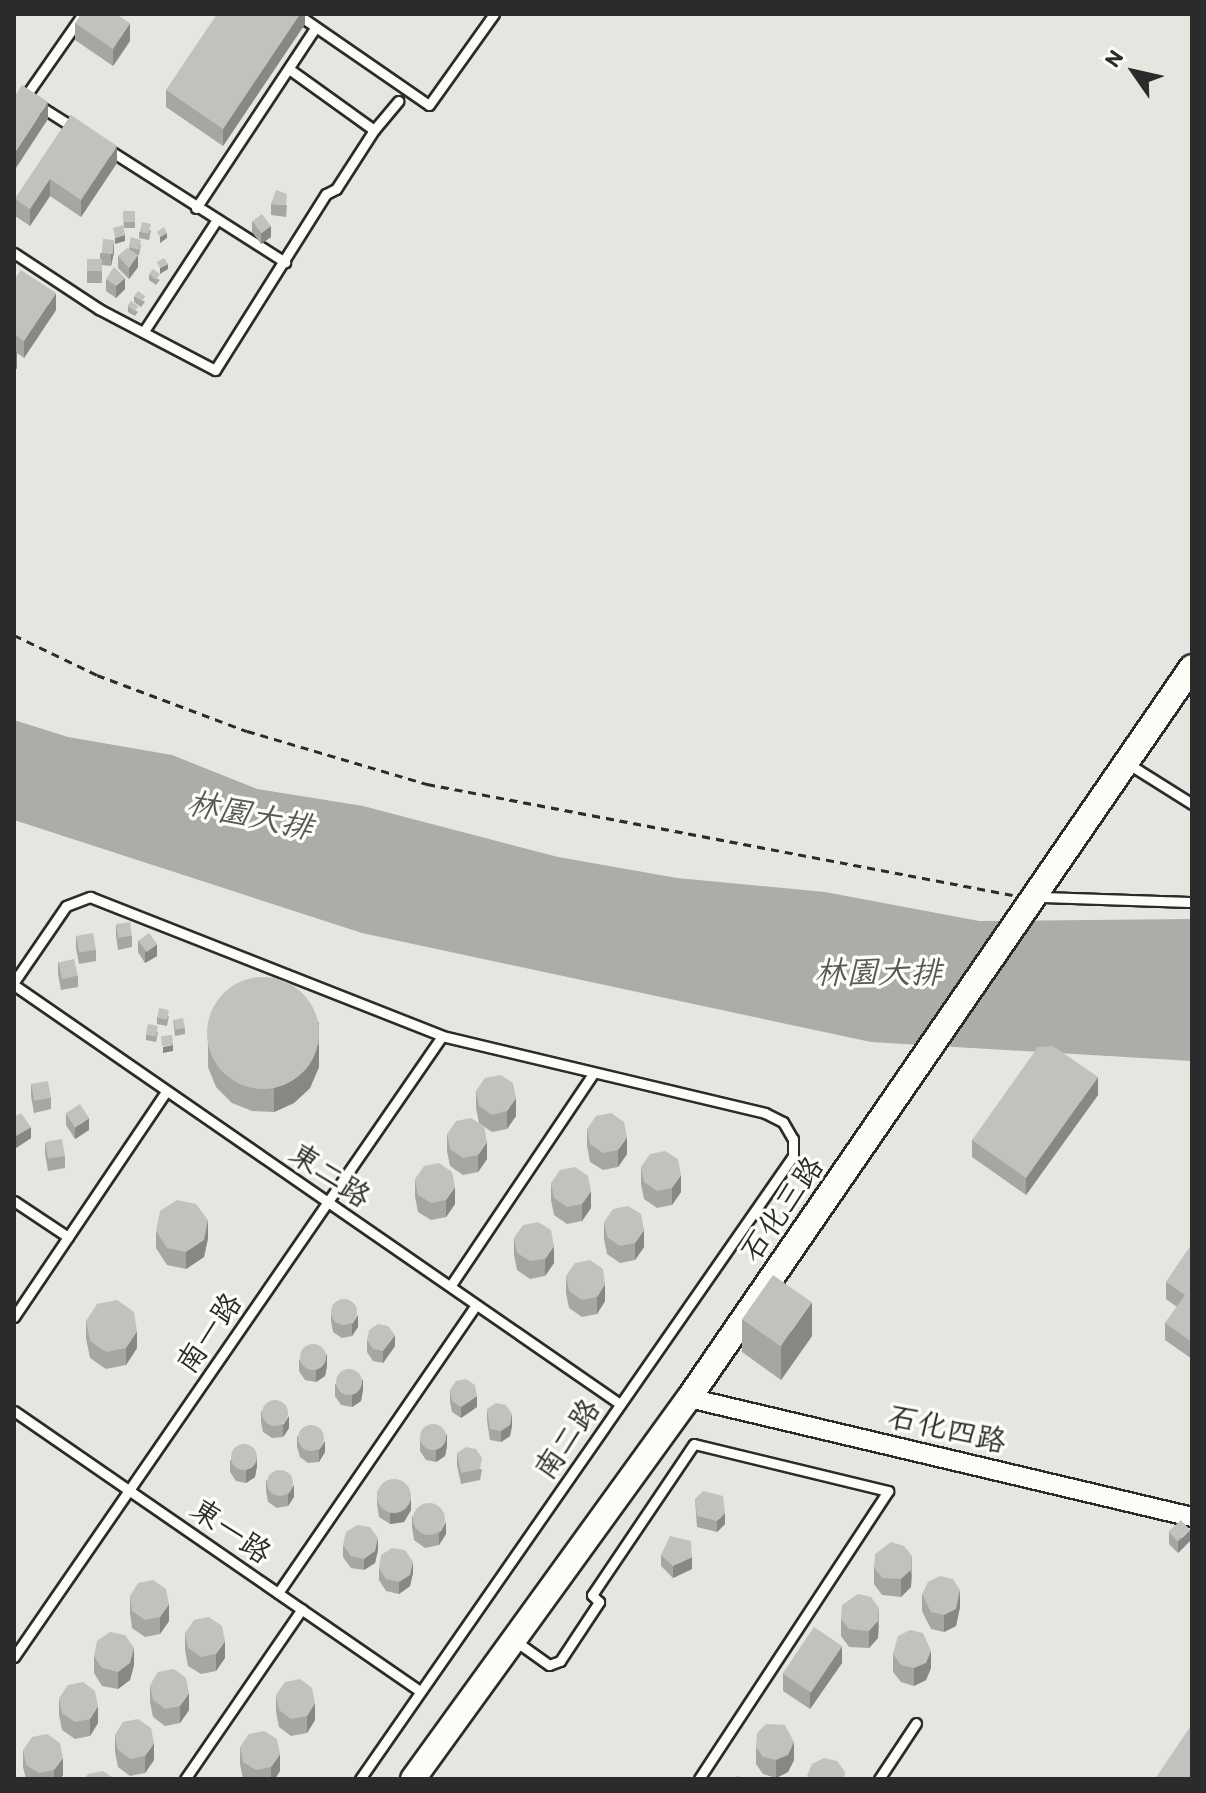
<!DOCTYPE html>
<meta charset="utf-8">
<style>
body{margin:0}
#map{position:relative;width:1206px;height:1793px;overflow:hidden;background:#f5f4ef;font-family:Itim,"LXGW WenKai TC",sans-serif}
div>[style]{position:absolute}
.built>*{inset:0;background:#e6e5e0;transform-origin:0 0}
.water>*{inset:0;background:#adaca9}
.path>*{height:3px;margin-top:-1.5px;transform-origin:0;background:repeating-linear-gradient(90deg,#2b2b2b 0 8px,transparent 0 14px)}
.roads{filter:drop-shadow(2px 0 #2b2b2b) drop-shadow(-2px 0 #2b2b2b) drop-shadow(0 2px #2b2b2b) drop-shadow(0 -2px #2b2b2b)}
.lane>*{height:9px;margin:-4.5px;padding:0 4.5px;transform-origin:4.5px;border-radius:4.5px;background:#fdfcf7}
.street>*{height:18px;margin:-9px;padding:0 9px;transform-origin:9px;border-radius:9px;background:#fdfcf7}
.secondary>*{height:24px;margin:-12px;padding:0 12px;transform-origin:12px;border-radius:12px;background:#fdfcf7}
.wall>*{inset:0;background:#a7a6a3}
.shaded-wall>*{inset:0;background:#888785}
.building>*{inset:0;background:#c2c1be;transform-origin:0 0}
.round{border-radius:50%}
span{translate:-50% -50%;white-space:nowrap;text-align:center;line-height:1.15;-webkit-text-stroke:7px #fdfcf7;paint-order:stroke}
.street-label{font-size:30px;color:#2b2b2b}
.water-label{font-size:32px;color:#585857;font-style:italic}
.frame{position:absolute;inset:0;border:16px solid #2b2b2b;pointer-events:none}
.north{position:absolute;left:1094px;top:32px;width:80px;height:80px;-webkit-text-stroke:6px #fdfcf7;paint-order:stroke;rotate:304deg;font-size:22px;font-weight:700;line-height:32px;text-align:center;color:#2b2b2b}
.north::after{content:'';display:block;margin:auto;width:28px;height:36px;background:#2b2b2b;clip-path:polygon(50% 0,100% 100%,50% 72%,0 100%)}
</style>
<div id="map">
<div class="built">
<div style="left:14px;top:14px;width:1178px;height:1765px"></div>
</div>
<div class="water">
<div style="clip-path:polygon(14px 720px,68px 737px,172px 755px,257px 789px,363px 806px,558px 857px,677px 878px,825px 892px,979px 921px,1192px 919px,1192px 1061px,871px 1042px,362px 933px,14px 820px)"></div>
</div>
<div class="path">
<div style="left:14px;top:635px;width:92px;rotate:25.7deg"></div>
<div style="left:97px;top:675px;width:160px;rotate:20.5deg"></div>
<div style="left:247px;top:731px;width:188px;rotate:16.4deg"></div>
<div style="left:427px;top:784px;width:596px;rotate:10.73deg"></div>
</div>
<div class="roads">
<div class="lane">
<div style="left:297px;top:14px;width:160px;rotate:34.6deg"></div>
<div style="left:429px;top:105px;width:112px;rotate:-54.5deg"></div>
<div style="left:25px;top:97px;width:101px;rotate:-55.1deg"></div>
<div style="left:38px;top:105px;width:45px;rotate:32.3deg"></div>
<div style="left:374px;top:130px;width:38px;rotate:-50deg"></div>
<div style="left:109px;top:150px;width:209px;rotate:32.5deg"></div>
<div style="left:196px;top:208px;width:214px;rotate:-56.5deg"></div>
<div style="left:14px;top:253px;width:102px;rotate:33.4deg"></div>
<div style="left:99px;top:309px;width:131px;rotate:27.7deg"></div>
<div style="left:215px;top:370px;width:208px;rotate:-57.8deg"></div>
<div style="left:326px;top:194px;width:11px;rotate:-27deg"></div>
<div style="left:336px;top:189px;width:70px;rotate:-57.2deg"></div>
<div style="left:374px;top:130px;width:105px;rotate:-144.3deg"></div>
<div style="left:144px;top:331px;width:131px;rotate:-56.8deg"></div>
<div style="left:1127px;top:763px;width:77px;rotate:32.2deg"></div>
<div style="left:1040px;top:897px;width:152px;rotate:1.9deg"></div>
<div style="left:14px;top:982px;width:92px;rotate:-55.6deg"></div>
<div style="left:66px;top:906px;width:26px;rotate:-21deg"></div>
<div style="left:90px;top:897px;width:378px;rotate:21.5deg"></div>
<div style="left:442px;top:1036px;width:332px;rotate:13.4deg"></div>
<div style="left:765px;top:1113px;width:20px;rotate:27deg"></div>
<div style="left:783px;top:1122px;width:20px;rotate:60deg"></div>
<div style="left:793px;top:1139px;width:17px;rotate:90deg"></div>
<div style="left:793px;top:1156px;width:759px;rotate:124.8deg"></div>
<div style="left:14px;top:985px;width:737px;rotate:34.66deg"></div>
<div style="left:14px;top:1201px;width:65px;rotate:33.7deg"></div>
<div style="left:451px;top:1285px;width:254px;rotate:-56.1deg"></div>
<div style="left:14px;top:1317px;width:272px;rotate:-56deg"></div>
<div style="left:14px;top:1411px;width:493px;rotate:34.6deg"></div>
<div style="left:278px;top:1593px;width:349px;rotate:-55.5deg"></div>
<div style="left:514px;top:1640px;width:43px;rotate:35.5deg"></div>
<div style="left:549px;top:1665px;width:12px;rotate:-20deg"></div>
<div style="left:560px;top:1661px;width:71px;rotate:-56.5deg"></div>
<div style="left:599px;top:1602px;width:10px;rotate:-135deg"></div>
<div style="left:592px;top:1595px;width:182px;rotate:-56deg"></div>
<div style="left:694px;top:1444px;width:200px;rotate:13.6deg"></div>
<div style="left:888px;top:1491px;width:344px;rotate:123.3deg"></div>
<div style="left:14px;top:1657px;width:754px;rotate:-55.42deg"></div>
<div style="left:185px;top:1779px;width:206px;rotate:-55.5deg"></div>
<div style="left:879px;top:1779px;width:67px;rotate:-56.5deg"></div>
</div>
<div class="street">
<div style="left:689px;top:1398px;width:517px;rotate:13.31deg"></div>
</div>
<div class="secondary">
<div style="left:413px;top:1779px;width:470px;rotate:-54.1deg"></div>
<div style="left:689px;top:1398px;width:887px;rotate:-55.47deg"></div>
</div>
</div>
<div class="wall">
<div style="clip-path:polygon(305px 14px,305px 24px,223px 146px,166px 107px,166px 90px)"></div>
<div style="clip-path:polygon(75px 23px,130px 41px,113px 66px,75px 40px)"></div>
<div style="clip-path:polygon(71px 115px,117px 163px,81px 217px,50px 196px,30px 226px,15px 216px,15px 199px)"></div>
<div style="clip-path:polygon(271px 204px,287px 205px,286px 217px,271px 215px)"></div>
<div style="clip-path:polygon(123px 211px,135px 222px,135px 228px,124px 228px)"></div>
<div style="clip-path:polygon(252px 221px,271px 237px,261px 244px,252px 232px)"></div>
<div style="clip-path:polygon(151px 230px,149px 240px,139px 238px,139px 232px)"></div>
<div style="clip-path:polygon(131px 237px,141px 245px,139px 255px,138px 255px,138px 267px,129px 279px,118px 268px,118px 256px,129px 249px)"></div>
<div style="clip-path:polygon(114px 252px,111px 266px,102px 265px,102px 283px,87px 283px,87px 260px,100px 259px,100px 253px)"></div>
<div style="clip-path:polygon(149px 274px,160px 280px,156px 285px,149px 280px)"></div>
<div style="clip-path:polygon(106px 279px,125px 289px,116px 298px,106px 291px)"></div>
<div style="clip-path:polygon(14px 280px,56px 310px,24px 358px,17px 353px,17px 368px,14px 372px)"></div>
<div style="clip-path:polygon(134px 296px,145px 302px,141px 307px,134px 302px)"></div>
<div style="clip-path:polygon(128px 306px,138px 312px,135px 316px,128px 312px)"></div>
<div style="clip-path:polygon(116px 925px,132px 936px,132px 947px,118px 950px,116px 936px)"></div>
<div style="clip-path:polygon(76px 936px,96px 950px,96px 961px,79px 964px,76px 948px)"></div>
<div style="clip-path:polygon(138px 940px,157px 956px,145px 963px,138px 952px)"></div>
<div style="clip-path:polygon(58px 962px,78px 976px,78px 987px,61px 990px,58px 974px)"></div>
<div style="clip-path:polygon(169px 1016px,167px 1026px,157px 1024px,157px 1018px)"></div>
<div style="clip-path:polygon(173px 1020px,185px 1028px,185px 1034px,175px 1036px)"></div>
<div style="clip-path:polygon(208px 1022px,319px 1022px,319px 1067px,310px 1088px,294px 1103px,274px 1112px,252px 1111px,232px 1103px,216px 1087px,208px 1067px)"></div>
<div style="clip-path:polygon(158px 1032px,156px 1042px,146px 1040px,146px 1035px)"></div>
<div style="clip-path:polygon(31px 1084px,51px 1098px,51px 1109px,34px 1113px,31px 1096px)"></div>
<div style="clip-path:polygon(476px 1091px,516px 1116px,507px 1129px,492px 1132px,479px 1123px,476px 1108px)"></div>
<div style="clip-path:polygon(1098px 1095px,1026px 1195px,972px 1157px,972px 1140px)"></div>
<div style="clip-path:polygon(66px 1113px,89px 1130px,75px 1139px,66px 1125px)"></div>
<div style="clip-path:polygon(14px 1117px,31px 1138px,16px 1148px,14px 1145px)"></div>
<div style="clip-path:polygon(587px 1129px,627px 1154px,618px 1167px,603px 1170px,590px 1162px,587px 1146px)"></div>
<div style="clip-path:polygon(447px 1134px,487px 1159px,478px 1172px,463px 1175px,450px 1166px,447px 1151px)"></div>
<div style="clip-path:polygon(45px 1143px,65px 1156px,65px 1168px,48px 1171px,45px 1154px)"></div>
<div style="clip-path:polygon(641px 1167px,681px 1192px,672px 1205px,657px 1208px,644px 1199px,641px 1184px)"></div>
<div style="clip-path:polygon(415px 1179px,455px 1204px,446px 1217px,431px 1220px,418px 1212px,415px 1197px)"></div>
<div style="clip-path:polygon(551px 1183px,591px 1208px,582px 1221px,567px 1224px,554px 1215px,551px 1200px)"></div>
<div style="clip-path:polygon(604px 1222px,644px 1247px,635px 1260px,620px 1263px,607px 1254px,604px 1239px)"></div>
<div style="clip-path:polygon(156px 1231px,208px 1238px,204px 1257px,186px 1269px,167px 1265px,156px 1248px)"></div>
<div style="clip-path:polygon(514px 1238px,554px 1263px,545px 1276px,530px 1279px,517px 1270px,514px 1255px)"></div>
<div style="clip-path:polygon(1192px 1244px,1192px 1359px,1165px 1340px,1165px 1323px,1177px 1307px,1166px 1299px,1166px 1282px)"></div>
<div style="clip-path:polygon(566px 1276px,605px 1301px,597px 1314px,582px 1317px,569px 1308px,566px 1293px)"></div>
<div style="clip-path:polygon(331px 1310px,358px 1327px,352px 1336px,342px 1338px,333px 1332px,331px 1321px)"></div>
<div style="clip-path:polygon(742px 1319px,812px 1336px,781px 1380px,742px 1352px)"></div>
<div style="clip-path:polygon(86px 1321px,137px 1348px,126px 1365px,106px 1369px,90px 1358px,86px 1338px)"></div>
<div style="clip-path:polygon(367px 1340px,395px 1346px,383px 1363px,373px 1361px,367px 1352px)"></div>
<div style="clip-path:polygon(299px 1360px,327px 1366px,325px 1376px,316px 1382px,305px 1380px,299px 1371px)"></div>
<div style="clip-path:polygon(335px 1384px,363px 1390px,361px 1401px,352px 1407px,341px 1405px,335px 1396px)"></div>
<div style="clip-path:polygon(450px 1390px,477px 1407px,461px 1418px,452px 1412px,450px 1402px)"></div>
<div style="clip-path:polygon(487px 1409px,512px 1426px,510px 1436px,501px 1442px,490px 1440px,487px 1421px)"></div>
<div style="clip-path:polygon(261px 1411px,289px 1428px,283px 1437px,272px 1438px,263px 1432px,261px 1422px)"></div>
<div style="clip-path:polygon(297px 1436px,325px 1452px,319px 1462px,308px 1463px,300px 1457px,297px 1447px)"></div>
<div style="clip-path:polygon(420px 1440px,447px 1446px,445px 1456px,436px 1462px,426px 1460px,420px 1451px)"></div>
<div style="clip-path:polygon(457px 1453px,482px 1470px,480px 1480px,461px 1484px,457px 1465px)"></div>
<div style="clip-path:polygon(230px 1460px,257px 1466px,255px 1477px,246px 1483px,236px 1481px,230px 1472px)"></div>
<div style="clip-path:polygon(266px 1480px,294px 1497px,288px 1506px,277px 1508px,268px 1502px,266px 1491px)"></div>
<div style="clip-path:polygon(377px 1492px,411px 1510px,404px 1522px,390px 1524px,379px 1517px,377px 1504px)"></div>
<div style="clip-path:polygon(695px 1499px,725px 1524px,717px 1532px,697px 1527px)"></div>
<div style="clip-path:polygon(412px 1516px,446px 1534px,439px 1545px,425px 1548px,414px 1540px,412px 1527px)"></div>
<div style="clip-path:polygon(1169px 1532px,1190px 1541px,1178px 1553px,1169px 1544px)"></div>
<div style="clip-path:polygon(343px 1545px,378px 1550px,375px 1563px,364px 1570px,351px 1568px,343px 1557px)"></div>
<div style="clip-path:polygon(661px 1555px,692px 1569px,673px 1578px,661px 1566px)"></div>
<div style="clip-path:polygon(874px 1567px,912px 1574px,911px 1587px,901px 1597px,882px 1595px,874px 1584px)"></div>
<div style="clip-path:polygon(379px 1568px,413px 1573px,410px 1586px,399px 1594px,386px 1591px,379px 1580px)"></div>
<div style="clip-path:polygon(922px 1594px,960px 1607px,956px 1626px,944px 1632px,931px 1629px,922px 1611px)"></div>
<div style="clip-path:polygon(130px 1596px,169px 1621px,160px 1634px,145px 1637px,132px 1628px,130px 1613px)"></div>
<div style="clip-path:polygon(841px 1619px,879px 1625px,878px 1638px,869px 1648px,849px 1647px,841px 1636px)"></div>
<div style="clip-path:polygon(185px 1633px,225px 1658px,216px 1671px,201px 1674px,188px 1666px,185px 1650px)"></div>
<div style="clip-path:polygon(893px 1654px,931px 1668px,926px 1680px,914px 1686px,901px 1682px,893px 1672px)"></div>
<div style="clip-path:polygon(94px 1656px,134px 1665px,130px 1680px,118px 1689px,102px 1686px,94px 1673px)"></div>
<div style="clip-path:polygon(842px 1663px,810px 1709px,783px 1691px,783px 1674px)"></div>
<div style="clip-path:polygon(150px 1685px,189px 1710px,180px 1723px,165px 1726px,153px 1717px,150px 1702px)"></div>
<div style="clip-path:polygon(276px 1695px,315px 1720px,307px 1733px,291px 1736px,279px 1727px,276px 1712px)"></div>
<div style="clip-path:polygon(59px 1698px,98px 1723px,90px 1736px,75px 1739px,62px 1730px,59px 1715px)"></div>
<div style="clip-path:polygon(115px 1735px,154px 1760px,145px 1773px,130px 1776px,118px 1767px,115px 1752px)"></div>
<div style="clip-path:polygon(240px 1747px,280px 1771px,275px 1779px,243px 1779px,240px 1764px)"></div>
<div style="clip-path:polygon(756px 1747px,794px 1760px,788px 1772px,776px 1778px,763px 1774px,756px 1764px)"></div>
<div style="clip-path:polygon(23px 1750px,63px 1775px,60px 1779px,26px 1779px,23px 1767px)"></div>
</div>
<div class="shaded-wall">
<div style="clip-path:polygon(300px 14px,305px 14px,305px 24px,223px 146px,223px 129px)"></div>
<div style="clip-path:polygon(130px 23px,130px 41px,113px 66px,113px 49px)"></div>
<div style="clip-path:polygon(48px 102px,48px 119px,14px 171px,14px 154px)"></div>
<div style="clip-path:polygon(117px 146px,117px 163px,81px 217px,81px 200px)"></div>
<div style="clip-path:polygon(50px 179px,50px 196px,30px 226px,30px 209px)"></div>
<div style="clip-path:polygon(271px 226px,271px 237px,261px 244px,261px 233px)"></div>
<div style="clip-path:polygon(167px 233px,167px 238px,160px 243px,160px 237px)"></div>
<div style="clip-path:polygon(125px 235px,125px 241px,115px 244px,115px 238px)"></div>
<div style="clip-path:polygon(114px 240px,114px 252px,111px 266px,111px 255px)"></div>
<div style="clip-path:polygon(138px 255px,138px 267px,129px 279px,129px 268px)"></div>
<div style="clip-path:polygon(168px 264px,168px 269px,160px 274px,160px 268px)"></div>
<div style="clip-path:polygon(125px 278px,125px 289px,116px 298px,116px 286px)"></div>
<div style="clip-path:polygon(56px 293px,56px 310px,24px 358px,24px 341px)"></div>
<div style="clip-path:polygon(17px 351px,17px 368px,14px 372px,14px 355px)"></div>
<div style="clip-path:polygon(157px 944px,157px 956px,145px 963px,145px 952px)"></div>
<div style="clip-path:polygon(319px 1044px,319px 1067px,310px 1088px,294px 1103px,274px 1112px,274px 1089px)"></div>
<div style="clip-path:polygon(173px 1045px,173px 1051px,163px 1053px,163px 1047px)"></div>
<div style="clip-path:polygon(1098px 1077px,1098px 1095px,1026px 1195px,1026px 1178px)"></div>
<div style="clip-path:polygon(516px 1098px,516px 1116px,507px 1129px,507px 1111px)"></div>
<div style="clip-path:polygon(89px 1118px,89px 1130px,75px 1139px,75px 1128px)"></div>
<div style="clip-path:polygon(31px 1127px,31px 1138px,16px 1148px,16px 1136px)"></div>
<div style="clip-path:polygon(627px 1137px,627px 1154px,618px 1167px,618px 1150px)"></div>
<div style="clip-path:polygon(487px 1142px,487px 1159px,478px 1172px,478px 1155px)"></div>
<div style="clip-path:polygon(681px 1175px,681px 1192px,672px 1205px,672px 1188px)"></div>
<div style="clip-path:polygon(455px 1187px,455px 1204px,446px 1217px,446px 1200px)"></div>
<div style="clip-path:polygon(591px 1191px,591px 1208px,582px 1221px,582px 1204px)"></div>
<div style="clip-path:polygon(208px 1220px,208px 1238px,204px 1257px,186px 1269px,186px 1252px)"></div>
<div style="clip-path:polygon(644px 1230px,644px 1247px,635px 1260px,635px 1243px)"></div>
<div style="clip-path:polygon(554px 1246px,554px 1263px,545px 1276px,545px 1259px)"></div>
<div style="clip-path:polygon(605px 1284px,605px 1301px,597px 1314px,597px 1297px)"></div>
<div style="clip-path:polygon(812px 1302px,812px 1336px,781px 1380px,781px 1346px)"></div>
<div style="clip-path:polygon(358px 1315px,358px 1327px,352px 1336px,352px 1324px)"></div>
<div style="clip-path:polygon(137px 1331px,137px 1348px,126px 1365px,126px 1348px)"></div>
<div style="clip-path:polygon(395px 1335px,395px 1346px,383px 1363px,383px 1351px)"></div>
<div style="clip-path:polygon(327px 1354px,327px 1366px,325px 1376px,316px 1382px,316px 1371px)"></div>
<div style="clip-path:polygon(363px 1379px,363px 1390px,361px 1401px,352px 1407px,352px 1396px)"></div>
<div style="clip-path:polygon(477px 1396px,477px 1407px,461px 1418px,461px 1407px)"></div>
<div style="clip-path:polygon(512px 1414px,512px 1426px,510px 1436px,501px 1442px,501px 1431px)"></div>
<div style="clip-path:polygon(289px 1416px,289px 1428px,283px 1437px,283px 1425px)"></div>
<div style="clip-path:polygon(447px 1434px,447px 1446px,445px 1456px,436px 1462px,436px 1451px)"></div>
<div style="clip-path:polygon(325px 1441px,325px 1452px,319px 1462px,319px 1450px)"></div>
<div style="clip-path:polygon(257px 1455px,257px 1466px,255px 1477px,246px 1483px,246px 1471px)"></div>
<div style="clip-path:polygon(294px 1485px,294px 1497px,288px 1506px,288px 1494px)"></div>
<div style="clip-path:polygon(411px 1499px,411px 1510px,404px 1522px,390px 1524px,390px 1513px)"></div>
<div style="clip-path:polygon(725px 1513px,725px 1524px,717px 1532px,717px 1521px)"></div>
<div style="clip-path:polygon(446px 1522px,446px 1534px,439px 1545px,439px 1534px)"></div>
<div style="clip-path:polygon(1190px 1530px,1190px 1541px,1178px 1553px,1178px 1542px)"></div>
<div style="clip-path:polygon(378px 1538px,378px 1550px,375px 1563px,364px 1570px,364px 1559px)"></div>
<div style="clip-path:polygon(912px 1556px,911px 1587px,901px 1597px,901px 1579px)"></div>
<div style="clip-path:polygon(692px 1557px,692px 1569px,673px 1578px,673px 1566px)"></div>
<div style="clip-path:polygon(413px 1562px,413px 1573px,410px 1586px,399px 1594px,399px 1582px)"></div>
<div style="clip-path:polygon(960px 1590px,960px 1607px,956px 1626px,944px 1632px,944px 1615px)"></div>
<div style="clip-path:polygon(169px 1604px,169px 1621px,160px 1634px,160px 1617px)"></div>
<div style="clip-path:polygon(879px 1608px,878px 1638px,869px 1648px,869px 1631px)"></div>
<div style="clip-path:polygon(225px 1641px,225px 1658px,216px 1671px,216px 1654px)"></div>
<div style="clip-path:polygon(842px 1646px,842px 1663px,810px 1709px,810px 1692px)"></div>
<div style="clip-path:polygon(134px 1648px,134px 1665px,130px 1680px,118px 1689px,118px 1672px)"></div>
<div style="clip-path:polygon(931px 1651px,931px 1668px,926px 1680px,914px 1686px,914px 1668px)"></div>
<div style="clip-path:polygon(189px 1693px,189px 1710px,180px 1723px,180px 1706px)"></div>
<div style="clip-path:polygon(315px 1703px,315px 1720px,307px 1733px,307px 1716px)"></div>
<div style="clip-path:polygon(98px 1706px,98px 1723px,90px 1736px,90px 1719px)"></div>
<div style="clip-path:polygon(794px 1742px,794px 1760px,788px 1772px,776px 1778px,776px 1760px)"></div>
<div style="clip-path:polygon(154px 1743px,154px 1760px,145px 1773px,145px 1756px)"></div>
<div style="clip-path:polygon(280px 1754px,280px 1771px,275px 1779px,271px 1779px,271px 1767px)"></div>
<div style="clip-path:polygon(63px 1758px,63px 1775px,60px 1779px,54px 1779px,54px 1770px)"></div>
</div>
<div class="building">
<div style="clip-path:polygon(81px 14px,116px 14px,130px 23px,113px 49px,75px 23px)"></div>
<div style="clip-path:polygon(217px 14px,300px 14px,223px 129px,166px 90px)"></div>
<div style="clip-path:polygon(22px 85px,48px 102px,14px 154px,14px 97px)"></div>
<div style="clip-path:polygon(71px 115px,117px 146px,81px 200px,50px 179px,30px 209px,15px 199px)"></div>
<div style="clip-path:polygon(276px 190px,287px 194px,286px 205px,271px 204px)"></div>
<div style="left:123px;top:211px;width:12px;height:11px"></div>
<div style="left:262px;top:214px;width:15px;height:12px;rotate:53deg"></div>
<div style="left:142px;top:222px;width:9px;height:10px;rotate:13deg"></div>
<div style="clip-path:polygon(123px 225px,125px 235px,115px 238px,113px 228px)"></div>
<div style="clip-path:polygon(164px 227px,167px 233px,160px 237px,157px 232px)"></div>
<div style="clip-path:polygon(131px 237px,141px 240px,139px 250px,129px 247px)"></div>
<div style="left:103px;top:239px;width:11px;height:14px;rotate:5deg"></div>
<div style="clip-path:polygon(127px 248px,138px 255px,129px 268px,118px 256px)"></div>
<div style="clip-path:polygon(164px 258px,168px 264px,160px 268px,157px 262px)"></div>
<div style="left:102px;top:259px;width:12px;height:15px;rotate:90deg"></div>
<div style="clip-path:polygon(114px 267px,125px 278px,116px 286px,106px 279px)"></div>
<div style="clip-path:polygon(153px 269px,160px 274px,156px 280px,149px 274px)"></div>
<div style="clip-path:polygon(21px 270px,56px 293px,24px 341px,14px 334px,14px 280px)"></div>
<div style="left:138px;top:291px;width:9px;height:6px;rotate:36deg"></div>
<div style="left:131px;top:301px;width:9px;height:6px;rotate:36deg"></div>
<div style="left:130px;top:922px;width:14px;height:14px;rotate:82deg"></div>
<div style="left:93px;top:933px;width:17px;height:17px;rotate:80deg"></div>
<div style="left:149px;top:933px;width:14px;height:13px;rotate:54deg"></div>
<div style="left:74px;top:959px;width:17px;height:16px;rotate:77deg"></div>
<div class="round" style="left:207px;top:977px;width:112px;height:112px"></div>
<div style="left:159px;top:1008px;width:10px;height:10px;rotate:11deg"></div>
<div style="left:183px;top:1018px;width:10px;height:10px;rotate:79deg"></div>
<div style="left:148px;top:1024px;width:10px;height:11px;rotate:11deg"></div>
<div style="left:172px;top:1035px;width:10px;height:11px;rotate:84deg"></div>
<div style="clip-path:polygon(1053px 1046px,1098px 1077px,1026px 1178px,972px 1140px,1038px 1047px)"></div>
<div style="clip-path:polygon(501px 1075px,513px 1083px,516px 1098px,507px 1111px,492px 1115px,479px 1106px,476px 1091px,485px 1078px)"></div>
<div style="left:48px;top:1081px;width:17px;height:17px;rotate:80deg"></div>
<div style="left:80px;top:1104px;width:17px;height:17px;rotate:57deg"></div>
<div style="clip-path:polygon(21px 1113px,31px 1127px,16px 1136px,14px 1133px,14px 1117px)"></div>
<div style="clip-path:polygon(611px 1113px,624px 1122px,627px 1137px,618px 1150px,603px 1153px,590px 1144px,587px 1129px,596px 1116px)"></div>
<div style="clip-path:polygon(471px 1118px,484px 1126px,487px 1142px,478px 1155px,463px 1158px,450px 1149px,447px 1134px,456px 1121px)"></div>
<div style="left:62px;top:1139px;width:17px;height:17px;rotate:80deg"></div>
<div style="clip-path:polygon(665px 1151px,678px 1159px,681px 1175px,672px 1188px,657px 1191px,644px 1182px,641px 1167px,650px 1154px)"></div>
<div style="clip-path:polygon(439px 1163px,452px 1172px,455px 1187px,446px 1200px,431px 1203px,418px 1195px,415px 1179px,424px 1166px)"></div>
<div style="clip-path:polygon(575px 1167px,588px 1176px,591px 1191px,582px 1204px,567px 1207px,554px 1198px,551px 1183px,560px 1170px)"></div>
<div style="clip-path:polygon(177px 1200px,196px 1204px,208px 1220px,204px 1240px,186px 1252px,167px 1248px,156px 1231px,160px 1211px)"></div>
<div style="clip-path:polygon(628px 1206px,641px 1214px,644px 1230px,635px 1243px,620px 1246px,607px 1237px,604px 1222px,613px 1209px)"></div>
<div style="clip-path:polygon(538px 1222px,551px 1230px,554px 1246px,545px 1259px,530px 1261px,517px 1253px,514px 1238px,523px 1225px)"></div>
<div style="clip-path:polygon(1192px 1244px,1192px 1342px,1165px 1323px,1185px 1295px,1166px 1282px)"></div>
<div style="clip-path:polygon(590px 1260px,603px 1269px,605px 1284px,597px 1297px,582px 1300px,569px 1291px,566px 1276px,575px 1263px)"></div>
<div style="left:773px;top:1275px;width:47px;height:54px;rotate:35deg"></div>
<div class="round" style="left:331px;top:1299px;width:26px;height:26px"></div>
<div style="clip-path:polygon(117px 1300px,134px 1312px,137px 1331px,126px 1348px,106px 1352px,90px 1341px,86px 1321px,97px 1304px)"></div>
<div style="clip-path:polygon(378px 1324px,388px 1326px,395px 1335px,383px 1351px,373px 1349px,367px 1340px,369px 1330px)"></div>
<div class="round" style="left:300px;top:1344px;width:26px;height:26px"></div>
<div class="round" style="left:336px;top:1369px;width:26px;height:26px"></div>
<div style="clip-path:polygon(466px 1379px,475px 1385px,477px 1396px,461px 1407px,452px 1401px,450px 1390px,456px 1381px)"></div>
<div class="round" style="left:262px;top:1400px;width:26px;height:26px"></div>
<div style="clip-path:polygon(496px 1403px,506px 1405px,512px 1414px,510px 1425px,501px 1431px,490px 1429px,487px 1409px)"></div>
<div class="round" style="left:420px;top:1424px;width:26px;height:26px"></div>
<div class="round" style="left:298px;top:1425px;width:26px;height:26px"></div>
<div class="round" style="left:231px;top:1444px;width:26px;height:26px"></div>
<div style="clip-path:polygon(466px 1447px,476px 1449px,482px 1458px,480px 1469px,461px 1473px,457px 1453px)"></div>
<div class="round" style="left:267px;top:1470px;width:26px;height:26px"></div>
<div class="round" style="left:377px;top:1479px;width:34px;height:34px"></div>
<div style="clip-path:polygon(703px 1491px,723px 1496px,725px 1513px,717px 1521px,697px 1516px,695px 1499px)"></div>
<div class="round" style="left:413px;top:1503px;width:32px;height:32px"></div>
<div style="left:1181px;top:1520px;width:13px;height:17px;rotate:48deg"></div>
<div style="clip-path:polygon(357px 1525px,370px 1527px,378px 1538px,375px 1551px,364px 1559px,351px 1556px,343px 1545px,346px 1532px)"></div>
<div style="clip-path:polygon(670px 1536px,691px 1541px,692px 1557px,673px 1566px,661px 1555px)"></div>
<div style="clip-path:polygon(891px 1542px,904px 1546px,912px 1556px,911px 1570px,901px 1579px,882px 1578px,874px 1567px,875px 1554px)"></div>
<div style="clip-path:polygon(392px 1548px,405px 1550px,413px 1562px,410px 1575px,399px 1582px,386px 1579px,379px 1568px,381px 1555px)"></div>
<div style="clip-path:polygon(940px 1576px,953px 1579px,960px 1590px,956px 1609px,944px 1615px,931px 1612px,922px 1594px,928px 1582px)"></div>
<div style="clip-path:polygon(153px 1580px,166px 1589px,169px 1604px,160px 1617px,145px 1620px,132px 1611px,130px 1596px,138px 1583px)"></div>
<div style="clip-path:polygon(858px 1594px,871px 1597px,879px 1608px,878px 1621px,869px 1631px,849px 1629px,841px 1619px,842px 1605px)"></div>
<div style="clip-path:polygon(209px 1617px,222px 1626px,225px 1641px,216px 1654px,201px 1657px,188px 1648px,185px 1633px,194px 1620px)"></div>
<div style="left:814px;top:1627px;width:34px;height:56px;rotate:34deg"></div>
<div style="clip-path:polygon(910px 1630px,923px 1633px,931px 1651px,926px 1663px,914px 1668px,901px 1665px,893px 1654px,898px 1636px)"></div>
<div style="clip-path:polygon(110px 1632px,125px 1635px,134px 1648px,130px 1663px,118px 1672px,102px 1668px,94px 1656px,97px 1641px)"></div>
<div style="clip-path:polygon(174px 1669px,186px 1678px,189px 1693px,180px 1706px,165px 1709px,153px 1700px,150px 1685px,158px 1672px)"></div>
<div style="clip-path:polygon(300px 1679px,312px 1688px,315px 1703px,307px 1716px,291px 1719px,279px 1710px,276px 1695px,285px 1682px)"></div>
<div style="clip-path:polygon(83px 1682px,95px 1691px,98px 1706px,90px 1719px,75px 1722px,62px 1713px,59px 1698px,68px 1685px)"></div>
<div style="clip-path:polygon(138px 1719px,151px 1728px,154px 1743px,145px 1756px,130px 1759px,118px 1750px,115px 1735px,123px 1722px)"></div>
<div style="clip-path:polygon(766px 1724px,785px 1725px,794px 1742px,788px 1755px,776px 1760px,763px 1757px,756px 1747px,757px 1733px)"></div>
<div style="clip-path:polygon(1192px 1724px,1192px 1779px,1155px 1779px)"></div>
<div style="clip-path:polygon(264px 1731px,277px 1739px,280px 1754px,271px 1767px,256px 1770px,243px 1762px,240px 1747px,249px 1734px)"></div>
<div style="clip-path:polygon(47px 1734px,60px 1743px,63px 1758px,54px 1770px,39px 1773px,26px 1765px,23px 1750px,32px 1737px)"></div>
<div style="clip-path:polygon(824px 1758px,837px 1761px,845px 1772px,844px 1779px,809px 1779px,807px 1776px,812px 1764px)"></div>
<div style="clip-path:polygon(103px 1771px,115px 1779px,84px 1779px,88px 1774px)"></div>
<div style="clip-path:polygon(737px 1776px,748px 1779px,733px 1779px)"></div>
</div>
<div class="street-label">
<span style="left:330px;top:1175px;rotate:34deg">東二路</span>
<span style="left:782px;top:1209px;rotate:-55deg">石化三路</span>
<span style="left:209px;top:1333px;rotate:-55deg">南一路</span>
<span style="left:947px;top:1429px;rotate:13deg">石化四路</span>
<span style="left:567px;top:1439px;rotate:-55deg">南二路</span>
<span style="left:231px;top:1531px;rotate:35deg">東一路</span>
</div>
<div class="water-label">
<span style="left:250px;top:815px;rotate:12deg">林園大排</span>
<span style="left:878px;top:972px">林園大排</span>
</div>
<div class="frame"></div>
<div class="north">N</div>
</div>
